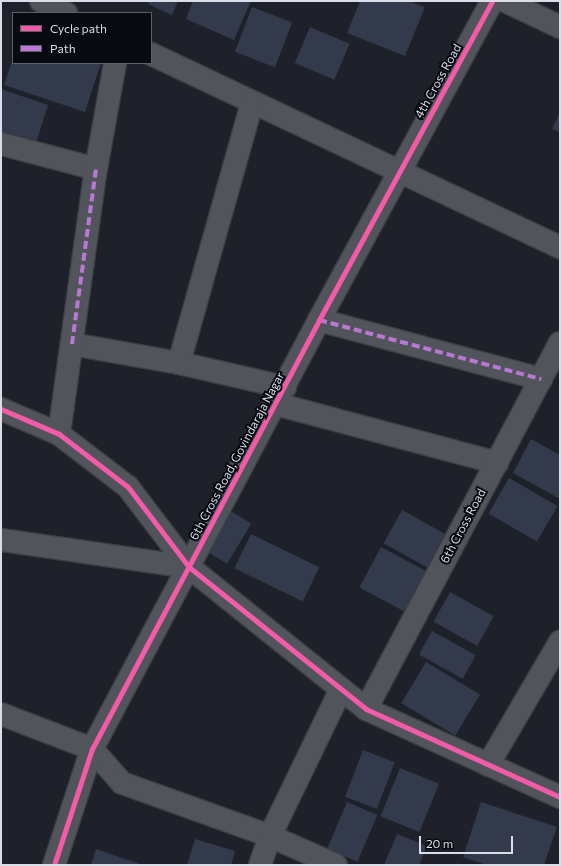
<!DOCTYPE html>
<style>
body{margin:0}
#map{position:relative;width:561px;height:866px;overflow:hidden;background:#1e2129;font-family:Commissioner,sans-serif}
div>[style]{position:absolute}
.building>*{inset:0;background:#333a4c;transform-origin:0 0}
.roads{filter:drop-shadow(1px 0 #3b3d44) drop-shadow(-1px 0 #3b3d44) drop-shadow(0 1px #3b3d44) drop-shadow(0 -1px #3b3d44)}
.minor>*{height:22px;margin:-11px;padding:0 11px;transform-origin:11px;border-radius:11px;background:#51545a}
.quiet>*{height:4px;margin-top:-2px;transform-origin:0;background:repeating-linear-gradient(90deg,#ba77d6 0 8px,transparent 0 12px)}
.cycleway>*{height:5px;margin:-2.5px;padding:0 2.5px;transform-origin:2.5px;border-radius:2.5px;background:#f35aa7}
span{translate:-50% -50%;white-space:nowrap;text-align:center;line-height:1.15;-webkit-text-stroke:4px #070a10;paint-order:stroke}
.street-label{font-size:12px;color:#dadee8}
.frame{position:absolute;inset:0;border:2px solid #dadee8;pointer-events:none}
.legend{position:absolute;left:12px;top:12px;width:140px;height:52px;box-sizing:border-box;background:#070a10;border:1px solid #5b5f66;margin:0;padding:5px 7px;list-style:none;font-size:12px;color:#dadee8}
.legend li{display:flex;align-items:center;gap:8px;height:20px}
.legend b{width:20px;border:1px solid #5b5f66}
.scale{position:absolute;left:419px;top:836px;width:94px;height:18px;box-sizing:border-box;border:2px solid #dadee8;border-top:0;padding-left:5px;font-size:12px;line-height:14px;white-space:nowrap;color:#dadee8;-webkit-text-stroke:3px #070a10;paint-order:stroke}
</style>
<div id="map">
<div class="building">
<div style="clip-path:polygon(149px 1px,178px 1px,172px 15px,148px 4px)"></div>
<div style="clip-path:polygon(193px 1px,251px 1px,234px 40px,186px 19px)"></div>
<div style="clip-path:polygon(360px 1px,409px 1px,425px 7px,405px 56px,347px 33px)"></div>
<div style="left:252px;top:7px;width:43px;height:48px;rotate:21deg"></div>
<div style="left:310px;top:27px;width:43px;height:39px;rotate:23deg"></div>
<div style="clip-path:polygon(13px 58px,13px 63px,101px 63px,85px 112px,4px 85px)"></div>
<div style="clip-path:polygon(1px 89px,48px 105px,36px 143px,1px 132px)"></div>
<div style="clip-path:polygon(560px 112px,560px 132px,552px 129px)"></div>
<div style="clip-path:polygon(531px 439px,560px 455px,560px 499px,513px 473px)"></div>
<div style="left:509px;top:478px;width:56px;height:41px;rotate:30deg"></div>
<div style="left:229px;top:510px;width:26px;height:47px;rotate:31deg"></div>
<div style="left:402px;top:510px;width:50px;height:38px;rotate:29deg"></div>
<div style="left:251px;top:534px;width:76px;height:38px;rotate:26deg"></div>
<div style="left:381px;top:547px;width:53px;height:46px;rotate:28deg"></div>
<div style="left:450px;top:592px;width:50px;height:34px;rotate:29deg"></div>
<div style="left:432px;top:631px;width:50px;height:27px;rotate:29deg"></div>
<div style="left:426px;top:662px;width:63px;height:48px;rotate:31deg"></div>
<div style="left:363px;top:750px;width:34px;height:50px;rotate:21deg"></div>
<div style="left:400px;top:768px;width:42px;height:52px;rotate:22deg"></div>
<div style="left:347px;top:802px;width:33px;height:51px;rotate:23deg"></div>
<div style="clip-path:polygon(481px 802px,557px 827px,544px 865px,486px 865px,463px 857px)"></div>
<div style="clip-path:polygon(397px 834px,427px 846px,419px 865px,384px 865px)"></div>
<div style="clip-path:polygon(195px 839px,235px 851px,231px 865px,187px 865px)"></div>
<div style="clip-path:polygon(96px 849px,143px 865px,91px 865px)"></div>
</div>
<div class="roads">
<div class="minor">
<div style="left:41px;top:1px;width:28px;rotate:26deg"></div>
<div style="left:505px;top:1px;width:61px;rotate:25.3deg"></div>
<div style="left:151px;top:54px;width:452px;rotate:25.3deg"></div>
<div style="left:252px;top:103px;width:270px;rotate:105.7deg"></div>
<div style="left:179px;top:363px;width:109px;rotate:12.8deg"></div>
<div style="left:1px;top:144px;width:98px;rotate:14.7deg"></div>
<div style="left:319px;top:320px;width:230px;rotate:14.9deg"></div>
<div style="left:72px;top:344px;width:109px;rotate:10.1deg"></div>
<div style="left:276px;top:404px;width:229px;rotate:14.9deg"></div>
<div style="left:1px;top:409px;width:63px;rotate:23.3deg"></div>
<div style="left:59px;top:434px;width:87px;rotate:37.5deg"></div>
<div style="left:128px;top:487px;width:101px;rotate:52.7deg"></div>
<div style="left:189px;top:567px;width:227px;rotate:38.7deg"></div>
<div style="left:366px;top:709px;width:213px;rotate:24.4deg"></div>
<div style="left:59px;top:434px;width:268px;rotate:-82.1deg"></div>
<div style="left:96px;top:169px;width:108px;rotate:-79.8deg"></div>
<div style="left:1px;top:540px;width:190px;rotate:8.2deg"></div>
<div style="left:366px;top:709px;width:414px;rotate:-62.1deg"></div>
<div style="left:1px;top:714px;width:97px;rotate:21deg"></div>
<div style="left:92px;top:749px;width:45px;rotate:48.6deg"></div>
<div style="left:122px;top:783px;width:157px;rotate:19.7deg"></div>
<div style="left:270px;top:836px;width:31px;rotate:109deg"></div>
<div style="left:488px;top:765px;width:143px;rotate:-59.7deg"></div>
<div style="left:54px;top:865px;width:122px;rotate:-71.9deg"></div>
<div style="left:92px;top:749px;width:485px;rotate:-62.1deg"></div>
<div style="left:319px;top:320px;width:363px;rotate:-61.5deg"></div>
<div style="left:336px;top:865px;width:72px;rotate:-156.3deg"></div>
<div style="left:270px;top:836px;width:163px;rotate:-64.2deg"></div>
</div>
</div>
<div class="quiet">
<div style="left:319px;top:320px;width:230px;rotate:14.9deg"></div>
<div style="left:72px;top:344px;width:177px;rotate:-82.2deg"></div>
</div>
<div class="cycleway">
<div style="left:1px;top:409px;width:63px;rotate:23.3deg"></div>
<div style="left:59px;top:434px;width:87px;rotate:37.5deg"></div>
<div style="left:128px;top:487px;width:101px;rotate:52.7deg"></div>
<div style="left:189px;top:567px;width:227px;rotate:38.7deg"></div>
<div style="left:366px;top:709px;width:213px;rotate:24.4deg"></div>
<div style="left:54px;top:865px;width:122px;rotate:-71.9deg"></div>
<div style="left:92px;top:749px;width:485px;rotate:-62.1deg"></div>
<div style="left:319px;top:320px;width:363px;rotate:-61.5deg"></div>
</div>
<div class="street-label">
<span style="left:438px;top:81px;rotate:-61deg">4th Cross Road</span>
<span style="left:237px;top:456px;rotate:-62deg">6th Cross Road, Govindaraja Nagar</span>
<span style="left:463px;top:526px;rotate:-62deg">6th Cross Road</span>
</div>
<div class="frame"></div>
<ul class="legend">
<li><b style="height:5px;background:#f35aa7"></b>Cycle path</li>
<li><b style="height:5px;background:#ba77d6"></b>Path</li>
</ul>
<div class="scale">20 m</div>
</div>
